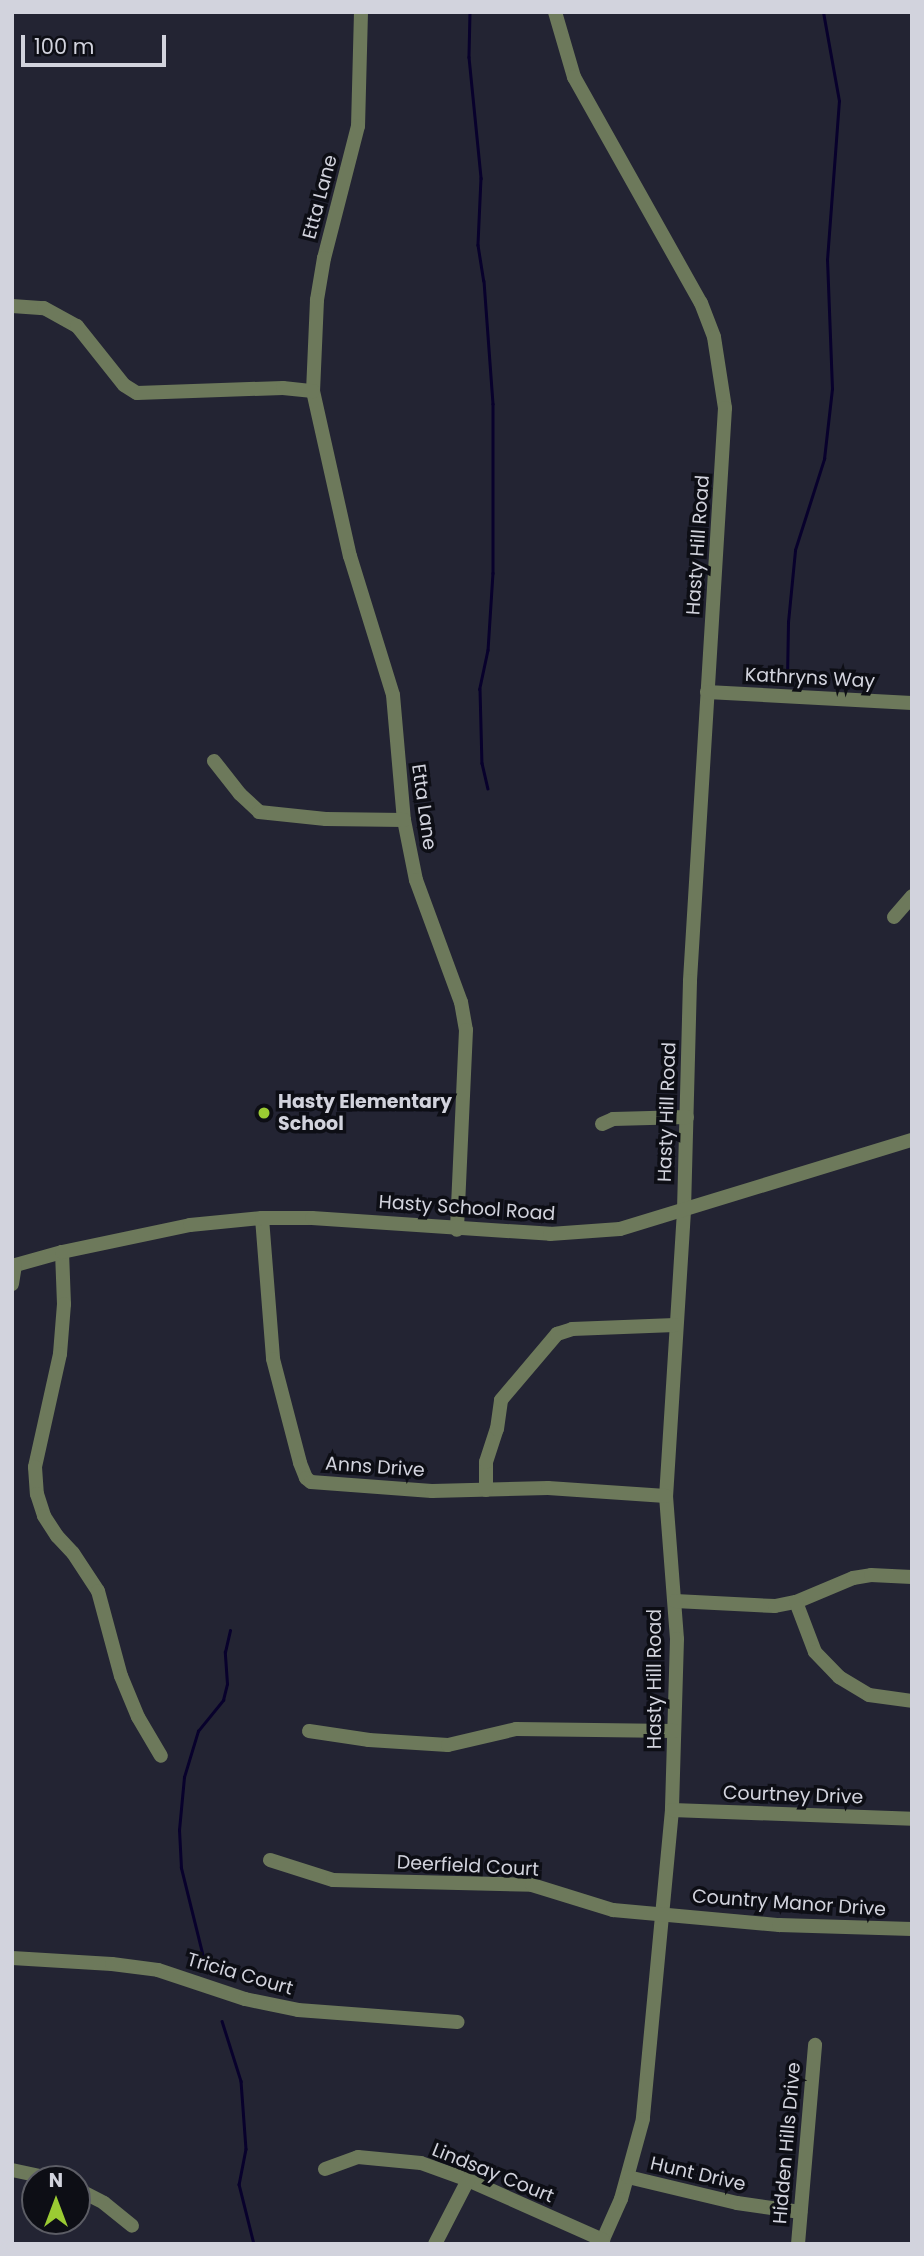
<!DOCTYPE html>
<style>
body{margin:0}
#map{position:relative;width:924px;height:2256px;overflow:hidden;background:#232433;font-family:Poppins,sans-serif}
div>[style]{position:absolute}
.stream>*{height:2.5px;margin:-1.25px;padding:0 1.25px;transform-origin:1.25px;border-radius:1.25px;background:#08012c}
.minor>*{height:14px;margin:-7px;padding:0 7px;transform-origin:7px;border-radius:7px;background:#6d795b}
.dots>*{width:19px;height:19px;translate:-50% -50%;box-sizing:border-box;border:4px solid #0d0e15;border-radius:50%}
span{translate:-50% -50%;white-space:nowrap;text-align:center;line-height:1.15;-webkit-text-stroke:7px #0d0e15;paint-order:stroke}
.street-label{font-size:19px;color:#d2d3dd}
.poi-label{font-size:19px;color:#d2d3dd;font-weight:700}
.left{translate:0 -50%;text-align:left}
.frame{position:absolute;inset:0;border:14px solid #d2d3dd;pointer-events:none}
.north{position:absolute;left:21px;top:2165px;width:70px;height:70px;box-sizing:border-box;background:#0d0e15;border:2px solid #5c5d65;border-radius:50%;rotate:0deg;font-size:19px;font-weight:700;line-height:28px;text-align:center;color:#d2d3dd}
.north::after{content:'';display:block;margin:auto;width:24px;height:32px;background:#9bcb33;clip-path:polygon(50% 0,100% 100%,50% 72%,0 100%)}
.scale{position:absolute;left:21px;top:35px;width:145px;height:32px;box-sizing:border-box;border:4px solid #d2d3dd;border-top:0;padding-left:9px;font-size:21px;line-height:24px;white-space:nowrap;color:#d2d3dd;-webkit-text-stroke:5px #0d0e15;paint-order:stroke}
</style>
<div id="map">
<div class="stream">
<div style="left:470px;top:12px;width:45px;rotate:91.3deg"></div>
<div style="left:469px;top:57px;width:122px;rotate:84.3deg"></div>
<div style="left:481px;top:178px;width:67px;rotate:92.6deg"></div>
<div style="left:478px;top:245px;width:36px;rotate:81deg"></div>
<div style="left:484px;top:281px;width:123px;rotate:85.8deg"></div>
<div style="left:493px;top:404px;width:169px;rotate:90deg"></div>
<div style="left:493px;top:573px;width:77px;rotate:93.7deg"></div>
<div style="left:488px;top:650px;width:40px;rotate:102deg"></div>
<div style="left:480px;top:689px;width:74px;rotate:88.5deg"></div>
<div style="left:482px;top:763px;width:26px;rotate:77deg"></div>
<div style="left:787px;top:680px;width:58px;rotate:-89deg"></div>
<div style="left:788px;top:622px;width:72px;rotate:-84.4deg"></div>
<div style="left:795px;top:550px;width:96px;rotate:-72.3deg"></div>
<div style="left:824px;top:459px;width:70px;rotate:-83.5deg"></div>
<div style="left:832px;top:389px;width:129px;rotate:-92.2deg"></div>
<div style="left:827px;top:260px;width:159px;rotate:-85.7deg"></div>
<div style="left:839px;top:101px;width:90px;rotate:-100.2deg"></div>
<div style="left:203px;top:1957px;width:92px;rotate:-103.9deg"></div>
<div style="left:181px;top:1868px;width:38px;rotate:-93deg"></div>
<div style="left:179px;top:1830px;width:53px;rotate:-84.6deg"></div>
<div style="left:184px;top:1777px;width:48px;rotate:-73.1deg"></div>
<div style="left:198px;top:1731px;width:40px;rotate:-51deg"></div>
<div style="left:223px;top:1700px;width:16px;rotate:-76deg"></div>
<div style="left:227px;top:1684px;width:32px;rotate:-94deg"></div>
<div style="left:225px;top:1652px;width:22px;rotate:-77deg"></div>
<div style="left:222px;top:2021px;width:63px;rotate:72.4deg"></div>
<div style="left:241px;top:2081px;width:68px;rotate:85.8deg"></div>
<div style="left:246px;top:2149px;width:36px;rotate:101deg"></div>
<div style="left:239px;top:2184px;width:62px;rotate:76deg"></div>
</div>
<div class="minor">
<div style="left:361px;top:12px;width:114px;rotate:91.5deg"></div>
<div style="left:358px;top:126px;width:136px;rotate:104.4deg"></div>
<div style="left:324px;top:258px;width:43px;rotate:99.5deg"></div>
<div style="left:317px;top:300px;width:91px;rotate:92.5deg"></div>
<div style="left:313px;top:391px;width:169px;rotate:77.4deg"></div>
<div style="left:350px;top:556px;width:145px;rotate:72.8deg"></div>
<div style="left:393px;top:695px;width:125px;rotate:85deg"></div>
<div style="left:404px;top:820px;width:61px;rotate:78.7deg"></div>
<div style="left:416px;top:880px;width:130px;rotate:69.8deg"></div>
<div style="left:461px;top:1002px;width:28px;rotate:80deg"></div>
<div style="left:466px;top:1030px;width:200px;rotate:92.6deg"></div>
<div style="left:555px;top:12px;width:68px;rotate:73.7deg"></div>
<div style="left:574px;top:77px;width:259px;rotate:60.7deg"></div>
<div style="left:701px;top:303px;width:36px;rotate:69deg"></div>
<div style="left:714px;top:337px;width:72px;rotate:81.2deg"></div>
<div style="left:725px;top:408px;width:574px;rotate:93.5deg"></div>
<div style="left:690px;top:981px;width:230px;rotate:91.5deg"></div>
<div style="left:684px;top:1211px;width:286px;rotate:93.6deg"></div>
<div style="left:666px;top:1496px;width:143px;rotate:85.6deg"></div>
<div style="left:677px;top:1639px;width:171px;rotate:91.7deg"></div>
<div style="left:672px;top:1810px;width:310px;rotate:95.4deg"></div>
<div style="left:643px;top:2119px;width:83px;rotate:105.4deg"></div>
<div style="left:621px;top:2199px;width:49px;rotate:114deg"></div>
<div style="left:12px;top:306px;width:32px;rotate:4deg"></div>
<div style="left:44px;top:308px;width:38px;rotate:29deg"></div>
<div style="left:77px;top:326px;width:75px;rotate:51.5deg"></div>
<div style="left:124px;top:385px;width:15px;rotate:32deg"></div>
<div style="left:137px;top:393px;width:146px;rotate:-2deg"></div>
<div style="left:283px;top:388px;width:30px;rotate:6deg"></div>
<div style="left:707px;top:692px;width:205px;rotate:3.1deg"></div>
<div style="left:214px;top:761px;width:42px;rotate:51.8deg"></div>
<div style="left:240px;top:794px;width:26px;rotate:43deg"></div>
<div style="left:259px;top:812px;width:67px;rotate:6deg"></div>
<div style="left:326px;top:819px;width:78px;rotate:0.7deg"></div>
<div style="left:894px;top:917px;width:28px;rotate:-49deg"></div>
<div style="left:602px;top:1124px;width:12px;rotate:-24deg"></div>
<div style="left:613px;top:1119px;width:74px;rotate:-1.5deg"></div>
<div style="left:262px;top:1218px;width:141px;rotate:85.5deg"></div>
<div style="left:273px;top:1359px;width:107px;rotate:75.4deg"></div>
<div style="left:300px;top:1463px;width:16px;rotate:68deg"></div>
<div style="left:306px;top:1478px;width:6px;rotate:39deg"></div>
<div style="left:311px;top:1482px;width:121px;rotate:4.3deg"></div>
<div style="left:432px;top:1491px;width:116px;rotate:-1.5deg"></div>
<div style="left:548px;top:1488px;width:118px;rotate:3.9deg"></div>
<div style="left:62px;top:1252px;width:52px;rotate:87.8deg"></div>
<div style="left:64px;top:1304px;width:50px;rotate:94.6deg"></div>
<div style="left:60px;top:1354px;width:116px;rotate:102.5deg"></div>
<div style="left:35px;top:1467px;width:27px;rotate:86deg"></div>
<div style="left:37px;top:1494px;width:23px;rotate:72deg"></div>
<div style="left:44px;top:1516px;width:24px;rotate:57deg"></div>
<div style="left:57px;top:1536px;width:23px;rotate:47deg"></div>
<div style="left:73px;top:1553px;width:45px;rotate:56.7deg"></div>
<div style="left:98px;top:1591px;width:88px;rotate:74.9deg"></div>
<div style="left:121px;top:1676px;width:44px;rotate:67.5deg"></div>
<div style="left:138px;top:1717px;width:45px;rotate:59.5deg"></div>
<div style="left:12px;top:1266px;width:52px;rotate:-15.6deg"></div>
<div style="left:62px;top:1252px;width:131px;rotate:-11.9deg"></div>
<div style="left:190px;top:1225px;width:72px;rotate:-5.6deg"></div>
<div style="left:262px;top:1218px;width:50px"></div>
<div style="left:312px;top:1218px;width:239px;rotate:3.8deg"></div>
<div style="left:550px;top:1234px;width:70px;rotate:-4.1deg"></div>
<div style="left:620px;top:1229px;width:305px;rotate:-17deg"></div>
<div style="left:12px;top:1284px;width:19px;rotate:-81deg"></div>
<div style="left:486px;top:1490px;width:28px;rotate:-90deg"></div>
<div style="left:486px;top:1462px;width:35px;rotate:-72deg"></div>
<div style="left:497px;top:1429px;width:29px;rotate:-82deg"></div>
<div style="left:501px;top:1400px;width:87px;rotate:-49.7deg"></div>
<div style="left:557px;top:1334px;width:16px;rotate:-18deg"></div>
<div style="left:572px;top:1329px;width:103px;rotate:-2.2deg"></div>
<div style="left:675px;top:1601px;width:100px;rotate:2.9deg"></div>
<div style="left:775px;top:1606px;width:21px;rotate:-11deg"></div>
<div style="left:796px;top:1602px;width:62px;rotate:-22.8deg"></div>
<div style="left:853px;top:1578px;width:18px;rotate:-9deg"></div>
<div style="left:871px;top:1575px;width:41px;rotate:2.8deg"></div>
<div style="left:796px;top:1602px;width:53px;rotate:69.2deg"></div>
<div style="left:815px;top:1652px;width:35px;rotate:46deg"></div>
<div style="left:839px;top:1677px;width:35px;rotate:31deg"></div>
<div style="left:869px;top:1695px;width:43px;rotate:7.9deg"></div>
<div style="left:309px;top:1731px;width:61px;rotate:8.5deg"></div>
<div style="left:369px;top:1740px;width:79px;rotate:3.6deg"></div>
<div style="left:448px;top:1745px;width:70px;rotate:-13.2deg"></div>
<div style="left:516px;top:1729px;width:158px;rotate:0.7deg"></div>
<div style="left:672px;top:1810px;width:240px;rotate:2.1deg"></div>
<div style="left:270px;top:1860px;width:66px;rotate:17.6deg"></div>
<div style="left:333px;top:1880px;width:199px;rotate:1.4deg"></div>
<div style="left:532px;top:1885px;width:85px;rotate:17.2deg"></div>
<div style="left:613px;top:1910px;width:167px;rotate:5.2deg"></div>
<div style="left:779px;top:1925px;width:133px;rotate:1.7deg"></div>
<div style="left:12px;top:1958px;width:100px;rotate:3.4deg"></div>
<div style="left:112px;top:1964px;width:46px;rotate:7.4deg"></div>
<div style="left:158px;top:1970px;width:92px;rotate:18.4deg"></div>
<div style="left:245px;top:1999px;width:54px;rotate:11.7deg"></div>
<div style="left:298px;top:2010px;width:160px;rotate:4.3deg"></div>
<div style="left:325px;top:2169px;width:35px;rotate:-20deg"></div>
<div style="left:358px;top:2157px;width:63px;rotate:5.4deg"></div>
<div style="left:421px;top:2163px;width:50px;rotate:19.9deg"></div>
<div style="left:468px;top:2180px;width:148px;rotate:24deg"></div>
<div style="left:12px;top:2170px;width:43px;rotate:12.1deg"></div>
<div style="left:628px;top:2177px;width:112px;rotate:13.4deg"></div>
<div style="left:737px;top:2203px;width:64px;rotate:8.1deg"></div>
<div style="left:77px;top:2189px;width:30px;rotate:27deg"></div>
<div style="left:104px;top:2203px;width:36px;rotate:39deg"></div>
<div style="left:435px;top:2244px;width:72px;rotate:-62.7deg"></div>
<div style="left:798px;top:2244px;width:200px;rotate:-85.1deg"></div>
</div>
<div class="dots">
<div style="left:264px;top:1113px;background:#9bcb33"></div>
</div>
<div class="street-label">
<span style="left:320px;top:197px;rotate:-75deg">Etta Lane</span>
<span style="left:698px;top:545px;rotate:-86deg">Hasty Hill Road</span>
<span style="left:810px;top:678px;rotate:3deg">Kathryns Way</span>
<span style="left:424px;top:807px;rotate:82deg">Etta Lane</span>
<span style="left:667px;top:1112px;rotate:-88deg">Hasty Hill Road</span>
<span style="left:467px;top:1208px;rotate:4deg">Hasty School Road</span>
<span style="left:375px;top:1467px;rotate:4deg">Anns Drive</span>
<span style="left:655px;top:1679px;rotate:-90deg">Hasty Hill Road</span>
<span style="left:793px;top:1795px;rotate:2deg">Courtney Drive</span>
<span style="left:468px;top:1866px;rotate:3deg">Deerfield Court</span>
<span style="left:789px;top:1903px;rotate:4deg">Country Manor Drive</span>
<span style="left:240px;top:1974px;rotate:16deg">Tricia Court</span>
<span style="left:787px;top:2143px;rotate:-85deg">Hidden Hills Drive</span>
<span style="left:493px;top:2173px;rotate:22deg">Lindsay Court</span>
<span style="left:698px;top:2174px;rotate:13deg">Hunt Drive</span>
</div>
<div class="poi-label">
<span class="left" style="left:278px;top:1113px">Hasty Elementary<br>School</span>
</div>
<div class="frame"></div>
<div class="north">N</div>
<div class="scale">100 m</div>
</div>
